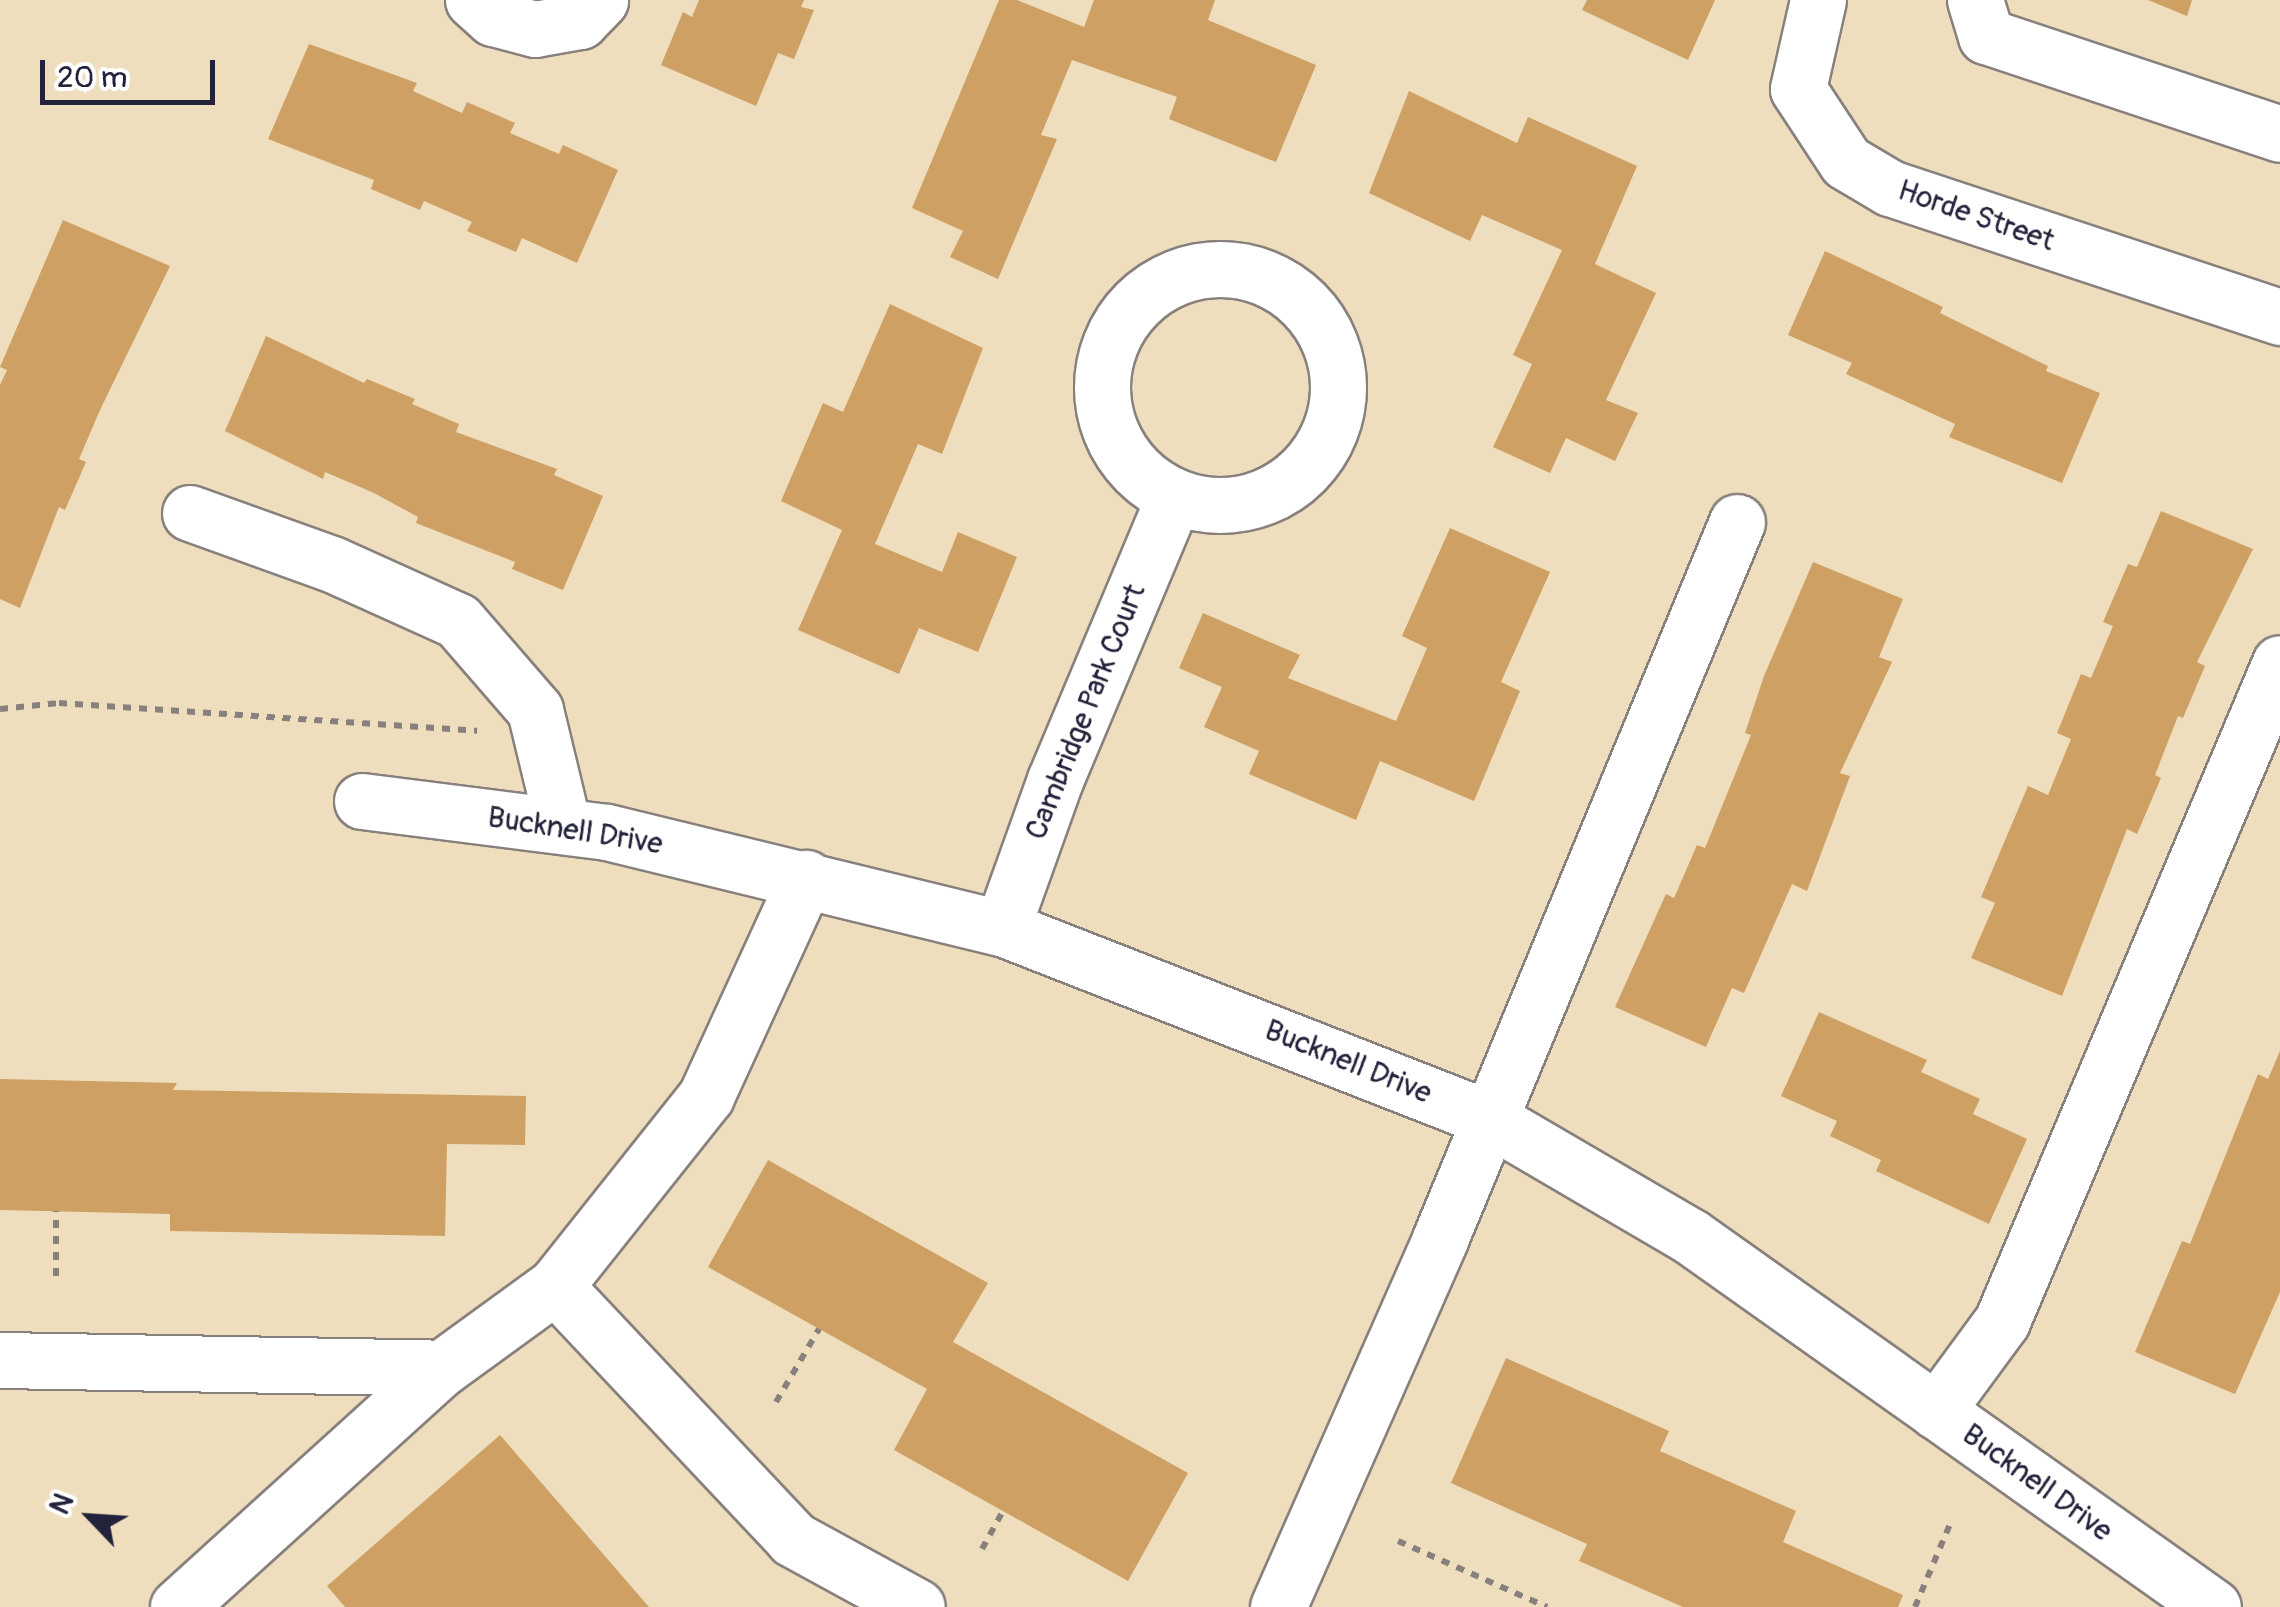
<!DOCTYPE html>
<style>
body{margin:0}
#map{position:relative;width:2280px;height:1607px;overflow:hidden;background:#eedebd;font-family:Pangolin,sans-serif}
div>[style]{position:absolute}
.building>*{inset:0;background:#cea063}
.path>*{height:6px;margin-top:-3px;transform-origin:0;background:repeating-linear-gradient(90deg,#88807c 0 8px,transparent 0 16px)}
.roads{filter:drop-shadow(2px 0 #88807c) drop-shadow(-2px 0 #88807c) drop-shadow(0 2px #88807c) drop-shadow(0 -2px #88807c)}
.minor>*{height:55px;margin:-27.5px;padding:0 27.5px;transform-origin:27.5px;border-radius:27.5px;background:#fff}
.minor>.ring{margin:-27.5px;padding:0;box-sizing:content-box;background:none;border:55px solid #fff;border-radius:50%}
span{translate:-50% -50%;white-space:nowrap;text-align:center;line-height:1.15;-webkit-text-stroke:8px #fff;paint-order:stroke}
.street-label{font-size:30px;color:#22223b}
.north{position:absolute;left:40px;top:1467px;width:100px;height:100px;-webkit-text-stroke:8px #fff;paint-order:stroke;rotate:295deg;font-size:28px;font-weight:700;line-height:40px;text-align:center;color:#22223b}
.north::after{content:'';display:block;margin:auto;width:35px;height:45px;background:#22223b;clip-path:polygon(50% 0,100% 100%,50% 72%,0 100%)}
.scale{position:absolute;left:40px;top:60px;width:175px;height:45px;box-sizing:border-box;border:5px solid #22223b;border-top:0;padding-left:12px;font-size:30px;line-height:35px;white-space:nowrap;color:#22223b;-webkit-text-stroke:8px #fff;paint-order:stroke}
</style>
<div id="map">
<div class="building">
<div style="clip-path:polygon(699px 0,804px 0,801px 7px,814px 10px,794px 59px,778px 53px,756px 106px,661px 65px,683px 12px,692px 17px)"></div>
<div style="clip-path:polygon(999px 0,1017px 0,1084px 27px,1094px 0,1215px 0,1208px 20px,1316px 65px,1276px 162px,1169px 119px,1177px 97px,1072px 60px,1041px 135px,1057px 139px,998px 279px,950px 257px,963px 231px,912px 208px)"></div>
<div style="clip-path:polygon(1587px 0,1715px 0,1688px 60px,1582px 10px)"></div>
<div style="clip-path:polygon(2148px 0,2192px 0,2187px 16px)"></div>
<div style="clip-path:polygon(309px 44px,417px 83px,413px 91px,462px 113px,467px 102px,515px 123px,510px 133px,559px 154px,563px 145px,618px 170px,577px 263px,522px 238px,516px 252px,467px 231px,472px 222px,424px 201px,420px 210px,371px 189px,374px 180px,268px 139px)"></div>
<div style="clip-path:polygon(1409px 91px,1517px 143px,1528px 117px,1637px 166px,1595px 264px,1656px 293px,1606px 400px,1638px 413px,1615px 461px,1566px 438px,1550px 473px,1493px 447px,1532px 364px,1513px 355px,1562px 250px,1482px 215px,1470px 241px,1369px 193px)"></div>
<div style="clip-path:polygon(63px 220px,170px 266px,100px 410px,79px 459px,86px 462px,65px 510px,59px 507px,20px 608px,0 599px,0 385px,7px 370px,0 367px)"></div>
<div style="clip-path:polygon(1825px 251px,1943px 307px,1940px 313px,2048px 366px,2046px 371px,2100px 393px,2062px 483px,1949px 437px,1955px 424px,1846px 374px,1852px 363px,1788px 335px)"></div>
<div style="clip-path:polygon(890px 304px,983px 348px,942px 454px,918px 444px,875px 544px,942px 572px,958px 532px,1017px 557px,978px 652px,919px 628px,899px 674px,798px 630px,842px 530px,781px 501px,823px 403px,843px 412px)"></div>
<div style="clip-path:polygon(266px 336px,364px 383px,367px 379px,415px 399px,412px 404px,459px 424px,456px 432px,557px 469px,554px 475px,603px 496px,563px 590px,512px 569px,515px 562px,416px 523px,418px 517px,374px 493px,325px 472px,323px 479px,225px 431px)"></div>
<div style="clip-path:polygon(2161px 511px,2253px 549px,2197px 662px,2205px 666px,2183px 718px,2178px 716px,2155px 775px,2161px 778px,2137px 834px,2127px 829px,2062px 996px,1971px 958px,1995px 903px,1981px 897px,2028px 786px,2048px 795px,2071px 739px,2057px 733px,2081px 674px,2091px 678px,2113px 626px,2103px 622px,2128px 564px,2137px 567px)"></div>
<div style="clip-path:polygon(1450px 528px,1550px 572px,1501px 682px,1520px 691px,1474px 801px,1380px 761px,1356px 820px,1249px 774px,1259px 751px,1204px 727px,1222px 687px,1179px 668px,1203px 613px,1300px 655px,1288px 678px,1396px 721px,1427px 648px,1402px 636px)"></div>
<div style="clip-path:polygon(1813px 562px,1903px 599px,1879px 657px,1892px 662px,1840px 773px,1850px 776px,1807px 891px,1792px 884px,1744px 993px,1732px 988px,1706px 1047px,1615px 1007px,1666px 894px,1674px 898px,1697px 845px,1705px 848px,1751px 735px,1745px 733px,1764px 676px)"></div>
<div style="clip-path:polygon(1819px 1012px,1927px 1060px,1921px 1072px,1980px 1099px,1973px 1114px,2027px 1139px,1989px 1224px,1876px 1171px,1881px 1160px,1830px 1136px,1837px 1121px,1781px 1096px)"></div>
<div style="clip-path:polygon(2280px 1051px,2280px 1292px,2235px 1394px,2135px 1352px,2182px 1241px,2190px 1244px,2258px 1074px,2268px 1079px)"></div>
<div style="clip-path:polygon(0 1079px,177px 1083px,173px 1090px,526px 1096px,525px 1145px,447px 1144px,445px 1236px,170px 1231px,170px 1214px,0 1210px)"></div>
<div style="clip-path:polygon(768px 1160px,988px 1283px,953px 1342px,1188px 1473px,1128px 1581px,894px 1450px,927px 1389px,708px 1267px)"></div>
<div style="clip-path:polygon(1506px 1358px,1669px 1431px,1660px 1451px,1796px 1511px,1783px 1542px,1903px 1595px,1898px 1607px,1683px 1607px,1579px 1561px,1587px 1544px,1451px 1483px)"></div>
<div style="clip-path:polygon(500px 1435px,649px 1607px,345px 1607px,327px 1586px)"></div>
</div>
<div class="path">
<div style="left:0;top:709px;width:59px;rotate:-5.8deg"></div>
<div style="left:59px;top:703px;width:419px;rotate:3.8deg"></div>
<div style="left:56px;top:1276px;width:65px;rotate:-90deg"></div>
<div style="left:776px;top:1402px;width:85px;rotate:-59.5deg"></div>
<div style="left:1398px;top:1541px;width:163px;rotate:23.9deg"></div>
<div style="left:982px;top:1549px;width:43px;rotate:-61.1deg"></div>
<div style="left:1915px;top:1607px;width:90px;rotate:-67.1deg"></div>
</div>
<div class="roads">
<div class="minor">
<div style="left:473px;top:0;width:27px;rotate:42deg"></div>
<div style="left:493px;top:18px;width:43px;rotate:14.7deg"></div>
<div style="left:535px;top:29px;width:46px;rotate:-10.1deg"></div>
<div style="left:580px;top:21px;width:29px;rotate:-46deg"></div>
<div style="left:1818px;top:0;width:91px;rotate:102.7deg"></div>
<div style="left:1798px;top:89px;width:87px;rotate:56.7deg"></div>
<div style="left:1846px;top:162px;width:51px;rotate:30.6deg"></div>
<div style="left:1890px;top:188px;width:411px;rotate:18.3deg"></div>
<div style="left:1975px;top:0;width:38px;rotate:73deg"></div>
<div style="left:1986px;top:36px;width:310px;rotate:18.4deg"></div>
<div class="ring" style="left:1102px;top:269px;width:181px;height:181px"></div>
<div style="left:190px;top:513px;width:151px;rotate:19.8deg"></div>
<div style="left:332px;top:564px;width:138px;rotate:24.3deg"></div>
<div style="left:458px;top:621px;width:118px;rotate:49.1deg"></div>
<div style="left:535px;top:710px;width:119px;rotate:76.4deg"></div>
<div style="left:362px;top:801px;width:247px;rotate:7.2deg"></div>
<div style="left:607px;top:832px;width:406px;rotate:13.7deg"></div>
<div style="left:1002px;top:928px;width:522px;rotate:21.35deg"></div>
<div style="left:1488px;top:1118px;width:234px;rotate:30.3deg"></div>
<div style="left:1690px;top:1236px;width:641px;rotate:35.35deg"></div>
<div style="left:1002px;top:928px;width:157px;rotate:-70.3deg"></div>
<div style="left:1055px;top:780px;width:307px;rotate:-67.2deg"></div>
<div style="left:555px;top:1286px;width:347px;rotate:46.7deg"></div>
<div style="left:793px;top:1539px;width:141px;rotate:28.7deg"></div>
<div style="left:0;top:1360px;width:442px;rotate:1deg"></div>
<div style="left:1936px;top:1411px;width:112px;rotate:-53.7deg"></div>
<div style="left:2002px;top:1321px;width:714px;rotate:-67.1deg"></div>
<div style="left:178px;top:1607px;width:356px;rotate:-42.2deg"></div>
<div style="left:442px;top:1368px;width:140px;rotate:-36deg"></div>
<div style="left:555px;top:1286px;width:243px;rotate:-51.5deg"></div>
<div style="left:706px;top:1096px;width:240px;rotate:-65.4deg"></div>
<div style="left:1278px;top:1607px;width:402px;rotate:-66.2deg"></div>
<div style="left:1440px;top:1239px;width:776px;rotate:-67.5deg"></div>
</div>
</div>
<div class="street-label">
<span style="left:1976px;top:216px;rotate:19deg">Horde Street</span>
<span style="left:1086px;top:712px;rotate:-68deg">Cambridge Park Court</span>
<span style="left:575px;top:831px;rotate:9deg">Bucknell Drive</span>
<span style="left:1348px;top:1062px;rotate:22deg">Bucknell Drive</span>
<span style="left:2037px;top:1483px;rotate:36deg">Bucknell Drive</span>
</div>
<div class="north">N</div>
<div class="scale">20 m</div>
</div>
